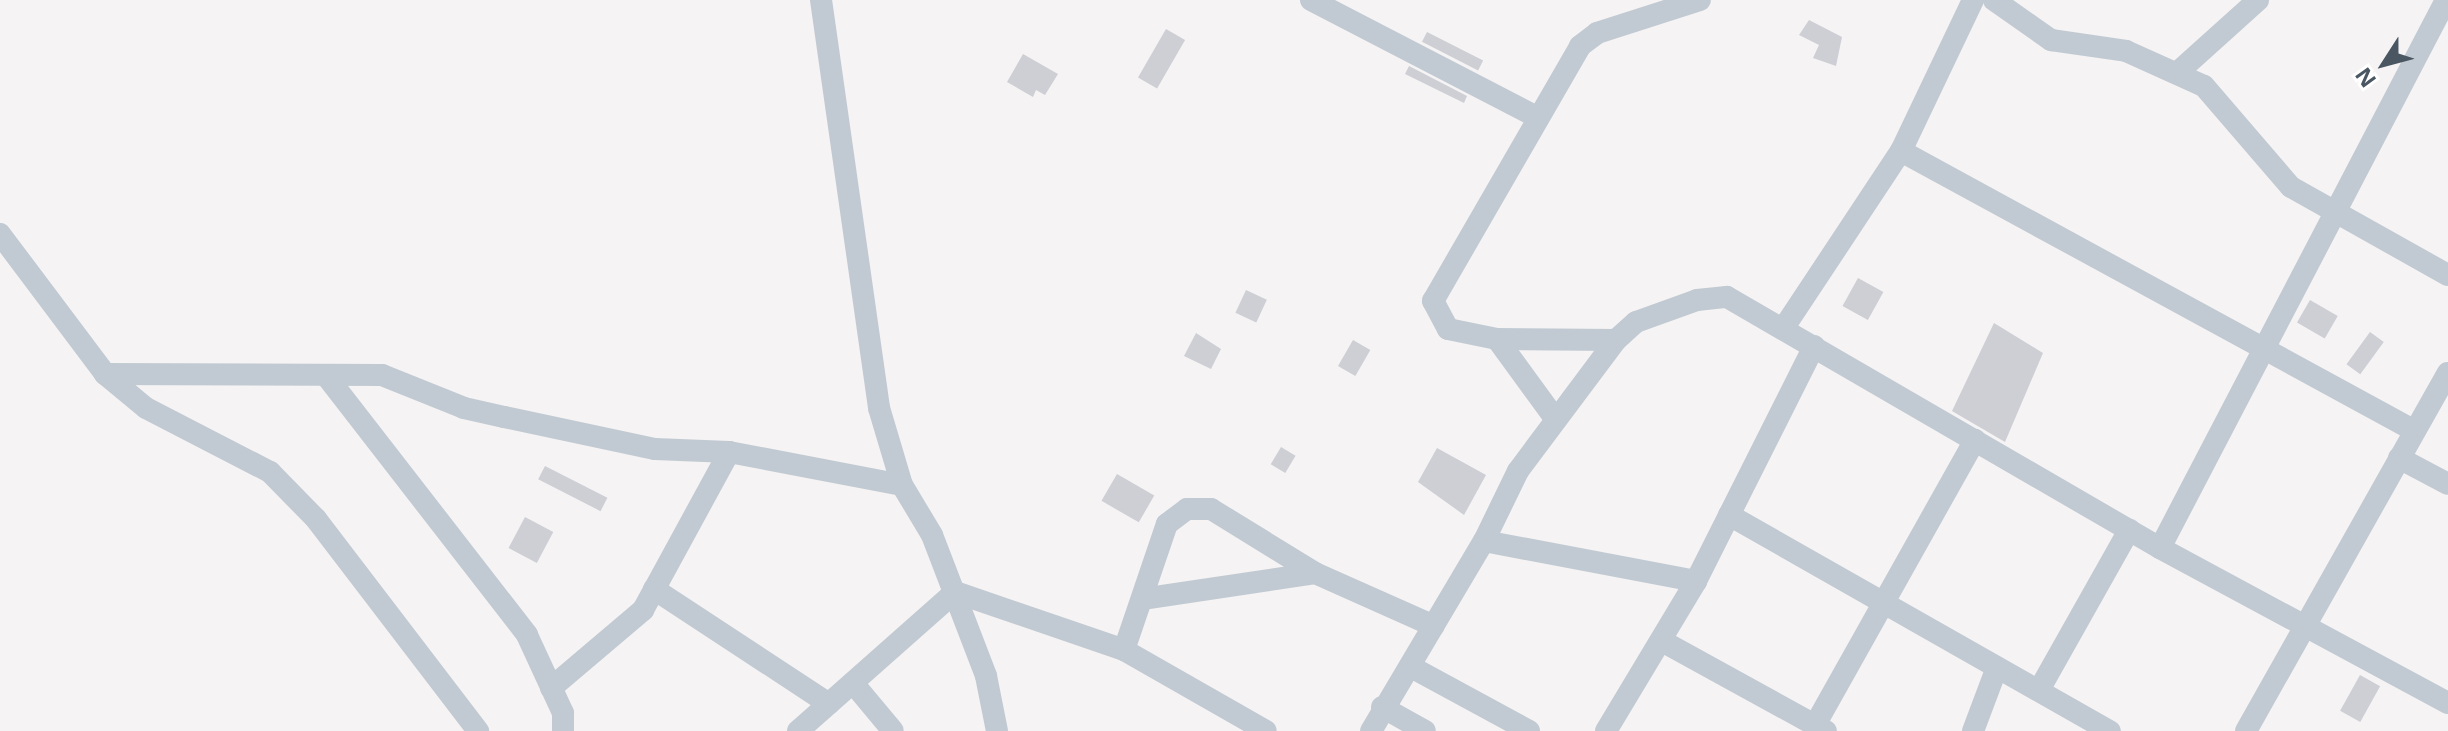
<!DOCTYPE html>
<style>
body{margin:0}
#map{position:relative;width:2448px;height:731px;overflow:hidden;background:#f5f3f3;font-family:"Open Sans",sans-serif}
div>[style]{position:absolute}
.building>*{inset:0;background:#cdcfd5;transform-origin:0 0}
.minor>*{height:22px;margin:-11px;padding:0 11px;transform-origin:11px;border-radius:11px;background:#c1cad2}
span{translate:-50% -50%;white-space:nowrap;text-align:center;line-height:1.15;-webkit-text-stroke:8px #fff;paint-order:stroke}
.north{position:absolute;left:2344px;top:24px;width:80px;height:80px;-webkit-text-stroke:6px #fff;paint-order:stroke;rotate:234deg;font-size:22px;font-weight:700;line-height:32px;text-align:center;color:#4a5661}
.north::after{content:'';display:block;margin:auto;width:28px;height:36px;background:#4a5661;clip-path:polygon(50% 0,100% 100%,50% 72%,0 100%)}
</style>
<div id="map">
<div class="building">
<div style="clip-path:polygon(1809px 20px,1842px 37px,1836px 66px,1813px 58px,1819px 45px,1799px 35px)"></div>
<div style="left:1166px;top:29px;width:22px;height:56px;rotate:30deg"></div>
<div style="left:1427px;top:32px;width:63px;height:11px;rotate:27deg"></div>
<div style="clip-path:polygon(1023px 54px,1058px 74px,1045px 95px,1036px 90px,1033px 97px,1007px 82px)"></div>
<div style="clip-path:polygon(1409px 66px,1467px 96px,1464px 103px,1405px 74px)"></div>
<div style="left:1858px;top:278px;width:29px;height:32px;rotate:29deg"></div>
<div style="left:1246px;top:290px;width:23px;height:25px;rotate:25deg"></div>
<div style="left:2310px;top:300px;width:32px;height:26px;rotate:30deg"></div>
<div style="clip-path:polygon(1994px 323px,2043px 353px,2005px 442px,1952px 411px)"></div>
<div style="left:2370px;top:332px;width:17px;height:40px;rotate:36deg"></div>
<div style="clip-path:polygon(1196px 333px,1221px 349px,1211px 369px,1184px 356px)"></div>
<div style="left:1353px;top:340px;width:20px;height:30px;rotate:30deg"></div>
<div style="left:1281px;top:447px;width:17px;height:20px;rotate:31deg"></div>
<div style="clip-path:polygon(1437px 448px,1486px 475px,1464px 515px,1418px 482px)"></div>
<div style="left:545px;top:466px;width:70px;height:15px;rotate:27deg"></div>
<div style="left:1117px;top:474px;width:43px;height:31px;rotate:30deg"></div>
<div style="left:525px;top:517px;width:32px;height:35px;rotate:28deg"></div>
<div style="left:2360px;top:675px;width:23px;height:41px;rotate:29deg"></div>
</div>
<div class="minor">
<div style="left:821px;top:0;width:412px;rotate:81.9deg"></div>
<div style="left:879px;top:408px;width:80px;rotate:73.4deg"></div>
<div style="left:902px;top:485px;width:58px;rotate:59deg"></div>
<div style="left:932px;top:535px;width:151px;rotate:69deg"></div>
<div style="left:986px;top:676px;width:56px;rotate:78.7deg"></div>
<div style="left:1311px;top:0;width:252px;rotate:27.4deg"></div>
<div style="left:1994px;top:0;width:70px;rotate:35.1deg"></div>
<div style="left:2051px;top:40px;width:76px;rotate:8.3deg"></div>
<div style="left:2126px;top:51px;width:85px;rotate:24.2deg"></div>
<div style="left:2204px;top:86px;width:133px;rotate:49.3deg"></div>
<div style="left:2291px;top:187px;width:180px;rotate:29.3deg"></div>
<div style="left:2177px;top:73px;width:109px;rotate:-42deg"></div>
<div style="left:1901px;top:151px;width:585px;rotate:28.58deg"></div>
<div style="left:0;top:234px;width:175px;rotate:53.1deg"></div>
<div style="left:105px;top:374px;width:53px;rotate:39.7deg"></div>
<div style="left:146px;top:408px;width:140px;rotate:27.3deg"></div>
<div style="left:270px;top:472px;width:66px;rotate:45.6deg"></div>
<div style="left:316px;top:519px;width:267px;rotate:52.6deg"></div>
<div style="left:1783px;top:329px;width:214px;rotate:-56.5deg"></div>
<div style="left:1901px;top:151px;width:167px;rotate:-64.5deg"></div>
<div style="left:1497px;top:339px;width:100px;rotate:53.9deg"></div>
<div style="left:1616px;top:340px;width:119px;rotate:-179.5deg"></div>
<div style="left:1497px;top:339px;width:50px;rotate:-168.5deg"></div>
<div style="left:1448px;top:329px;width:32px;rotate:-118deg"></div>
<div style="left:1433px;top:301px;width:294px;rotate:-60deg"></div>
<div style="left:1580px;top:46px;width:21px;rotate:-37deg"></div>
<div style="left:1597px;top:33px;width:108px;rotate:-17.8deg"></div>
<div style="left:105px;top:374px;width:277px;rotate:0.2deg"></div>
<div style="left:382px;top:375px;width:88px;rotate:21.9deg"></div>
<div style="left:464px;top:408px;width:41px;rotate:12.7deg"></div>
<div style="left:504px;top:417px;width:154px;rotate:12deg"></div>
<div style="left:655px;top:449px;width:74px;rotate:2.3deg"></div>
<div style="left:729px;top:452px;width:176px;rotate:10.8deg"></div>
<div style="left:328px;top:378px;width:325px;rotate:52.2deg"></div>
<div style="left:527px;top:635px;width:86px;rotate:65.2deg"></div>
<div style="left:563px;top:713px;width:18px;rotate:90deg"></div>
<div style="left:2399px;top:458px;width:55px;rotate:28deg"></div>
<div style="left:1729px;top:515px;width:438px;rotate:29.6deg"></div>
<div style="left:1484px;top:541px;width:78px;rotate:-64.1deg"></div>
<div style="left:1518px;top:471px;width:164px;rotate:-53.2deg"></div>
<div style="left:1616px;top:340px;width:27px;rotate:-42deg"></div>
<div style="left:1636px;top:322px;width:65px;rotate:-19.8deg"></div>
<div style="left:1697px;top:300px;width:30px;rotate:-6deg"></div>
<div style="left:1727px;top:297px;width:500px;rotate:30.1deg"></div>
<div style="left:2160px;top:548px;width:327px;rotate:28.3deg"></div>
<div style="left:2160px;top:548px;width:618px;rotate:-62.44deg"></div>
<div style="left:654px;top:589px;width:209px;rotate:33.3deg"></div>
<div style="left:1142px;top:599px;width:175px;rotate:-8.5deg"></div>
<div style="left:1662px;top:641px;width:187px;rotate:28.8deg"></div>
<div style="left:1124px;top:650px;width:163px;rotate:29.7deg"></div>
<div style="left:1413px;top:668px;width:132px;rotate:28.5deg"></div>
<div style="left:853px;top:683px;width:62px;rotate:50.2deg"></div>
<div style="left:551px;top:688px;width:121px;rotate:-40.3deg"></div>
<div style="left:643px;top:610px;width:180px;rotate:-61.4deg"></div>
<div style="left:2039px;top:690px;width:184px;rotate:-60.6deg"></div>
<div style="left:1382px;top:707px;width:49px;rotate:29.2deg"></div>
<div style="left:1815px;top:725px;width:327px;rotate:-60.7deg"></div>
<div style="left:798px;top:731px;width:210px;rotate:-41.5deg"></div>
<div style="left:955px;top:592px;width:179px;rotate:18.9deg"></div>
<div style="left:1124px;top:650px;width:133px;rotate:-71.2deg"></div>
<div style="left:1167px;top:524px;width:25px;rotate:-37deg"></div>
<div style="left:1187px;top:509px;width:24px"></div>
<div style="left:1211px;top:509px;width:122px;rotate:31.6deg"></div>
<div style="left:1315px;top:573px;width:130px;rotate:24deg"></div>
<div style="left:1371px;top:731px;width:221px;rotate:-59.3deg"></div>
<div style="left:1484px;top:541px;width:216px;rotate:10.7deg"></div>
<div style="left:1606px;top:731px;width:175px;rotate:-59deg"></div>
<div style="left:1696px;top:581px;width:263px;rotate:-63.3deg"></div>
<div style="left:1973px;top:731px;width:68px;rotate:-69.4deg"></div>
<div style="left:2246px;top:731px;width:411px;rotate:-60.6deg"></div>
</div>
<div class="north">N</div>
</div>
